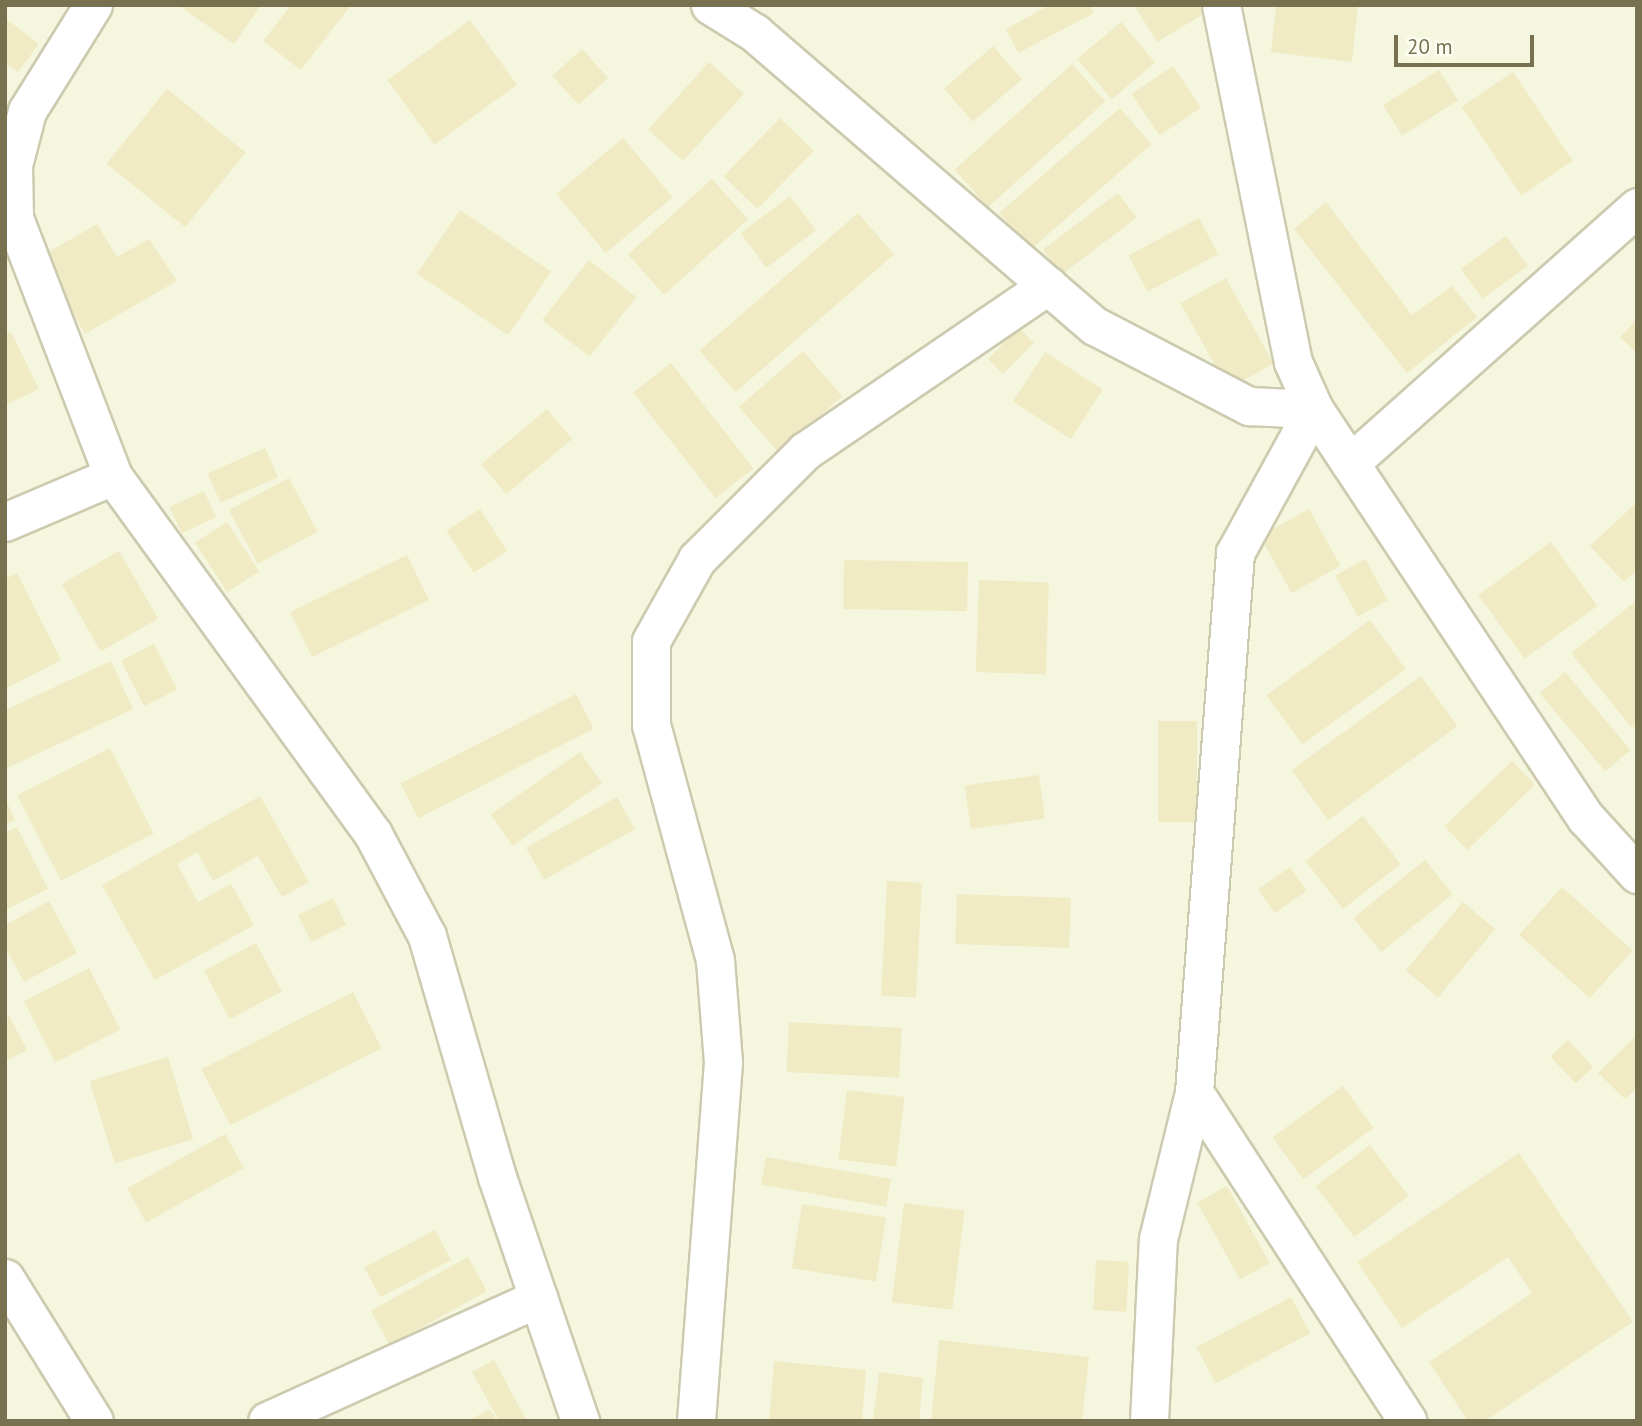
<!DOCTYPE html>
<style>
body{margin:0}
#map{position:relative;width:1642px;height:1426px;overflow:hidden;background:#fbfced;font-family:"PT Sans",sans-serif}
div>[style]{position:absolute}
.residential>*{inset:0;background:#f5f6de;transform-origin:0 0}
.building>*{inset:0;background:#f0ebc5;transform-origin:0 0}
.roads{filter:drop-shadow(2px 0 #cccaaf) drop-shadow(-2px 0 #cccaaf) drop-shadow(0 2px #cccaaf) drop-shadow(0 -2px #cccaaf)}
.minor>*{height:37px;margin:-18.5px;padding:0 18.5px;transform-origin:18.5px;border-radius:18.5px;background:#fff}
span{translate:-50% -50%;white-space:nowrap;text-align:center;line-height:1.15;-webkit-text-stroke:7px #fdfef3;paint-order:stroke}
.frame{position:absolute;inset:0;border:7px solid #77714f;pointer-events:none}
.scale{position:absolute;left:1394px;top:35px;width:140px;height:32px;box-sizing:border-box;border:4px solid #77714f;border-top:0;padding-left:9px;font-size:21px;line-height:24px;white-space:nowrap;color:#77714f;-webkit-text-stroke:5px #fdfef3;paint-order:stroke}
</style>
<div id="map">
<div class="residential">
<div style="left:5px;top:5px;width:1632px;height:1416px"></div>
</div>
<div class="building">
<div style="clip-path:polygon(178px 5px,261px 5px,234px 44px)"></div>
<div style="clip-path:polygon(291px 5px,351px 5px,301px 70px,263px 41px)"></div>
<div style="clip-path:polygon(1050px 5px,1090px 5px,1094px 13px,1018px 53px,1006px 29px)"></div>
<div style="clip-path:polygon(1134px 5px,1202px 5px,1207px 12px,1157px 42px)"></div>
<div style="clip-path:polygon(1276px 5px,1358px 5px,1352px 62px,1271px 52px)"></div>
<div style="clip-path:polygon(5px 18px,39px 44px,18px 72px,5px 63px)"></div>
<div style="left:470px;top:20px;width:80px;height:102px;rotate:54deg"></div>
<div style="left:1121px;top:22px;width:53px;height:57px;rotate:50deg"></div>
<div style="left:993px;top:46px;width:44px;height:65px;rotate:49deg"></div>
<div style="left:582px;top:49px;width:39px;height:40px;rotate:48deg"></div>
<div style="left:709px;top:62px;width:47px;height:91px;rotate:42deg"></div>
<div style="left:1072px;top:64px;width:50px;height:158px;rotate:48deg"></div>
<div style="left:1173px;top:66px;width:50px;height:50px;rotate:56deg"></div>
<div style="left:1439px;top:70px;width:36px;height:66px;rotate:58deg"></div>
<div style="left:1513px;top:72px;width:107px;height:62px;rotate:56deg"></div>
<div style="left:167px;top:89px;width:101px;height:96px;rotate:39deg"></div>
<div style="left:1120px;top:108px;width:48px;height:160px;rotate:49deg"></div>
<div style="left:780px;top:118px;width:47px;height:81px;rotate:44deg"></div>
<div style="left:623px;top:138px;width:77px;height:87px;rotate:50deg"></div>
<div style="left:712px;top:179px;width:54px;height:113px;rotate:48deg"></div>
<div style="left:1118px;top:193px;width:31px;height:94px;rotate:53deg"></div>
<div style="left:790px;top:196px;width:43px;height:62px;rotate:53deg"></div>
<div style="clip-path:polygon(1326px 202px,1412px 315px,1452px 286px,1477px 317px,1407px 373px,1294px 229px)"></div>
<div style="left:460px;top:210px;width:110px;height:77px;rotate:34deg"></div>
<div style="left:858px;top:213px;width:55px;height:210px;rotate:49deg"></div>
<div style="left:1199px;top:218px;width:41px;height:80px;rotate:62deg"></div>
<div style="clip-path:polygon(97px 224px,117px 257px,149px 239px,177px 281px,85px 334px,40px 257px)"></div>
<div style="left:1506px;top:236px;width:37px;height:56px;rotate:54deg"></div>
<div style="left:589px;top:260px;width:60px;height:76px;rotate:38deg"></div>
<div style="left:1226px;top:278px;width:98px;height:52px;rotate:61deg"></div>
<div style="clip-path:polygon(1637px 319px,1637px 353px,1620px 337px)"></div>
<div style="left:1019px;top:328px;width:21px;height:44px;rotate:45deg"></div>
<div style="clip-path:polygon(11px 332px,39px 389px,5px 405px,5px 335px)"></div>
<div style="left:803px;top:351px;width:60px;height:85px;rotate:49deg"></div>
<div style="left:1045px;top:352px;width:69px;height:59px;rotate:33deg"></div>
<div style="left:671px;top:363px;width:134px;height:48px;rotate:52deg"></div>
<div style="left:547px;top:409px;width:39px;height:86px;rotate:50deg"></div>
<div style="left:265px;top:448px;width:32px;height:63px;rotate:66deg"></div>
<div style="left:289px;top:478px;width:61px;height:68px;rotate:62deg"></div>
<div style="left:204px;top:491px;width:29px;height:38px;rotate:65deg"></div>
<div style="clip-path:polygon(1637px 502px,1637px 570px,1624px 582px,1590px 546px)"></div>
<div style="left:480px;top:509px;width:50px;height:40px;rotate:57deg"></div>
<div style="left:1309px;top:509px;width:65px;height:56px;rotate:61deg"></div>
<div style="left:227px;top:522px;width:59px;height:38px;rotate:57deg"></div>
<div style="left:1551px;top:542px;width:79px;height:90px;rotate:54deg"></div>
<div style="left:119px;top:551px;width:78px;height:66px;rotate:60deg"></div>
<div style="left:407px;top:555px;width:50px;height:130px;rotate:64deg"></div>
<div style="left:1365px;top:559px;width:47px;height:34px;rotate:61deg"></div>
<div style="left:844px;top:560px;width:124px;height:49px;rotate:1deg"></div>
<div style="clip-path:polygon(17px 573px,61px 660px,5px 689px,5px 579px)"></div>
<div style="left:979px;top:580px;width:70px;height:92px;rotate:2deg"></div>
<div style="clip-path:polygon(1637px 600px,1637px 724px,1632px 728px,1571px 653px)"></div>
<div style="left:1370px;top:620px;width:61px;height:128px;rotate:54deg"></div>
<div style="left:154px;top:644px;width:51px;height:37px;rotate:63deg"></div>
<div style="clip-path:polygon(111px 661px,133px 709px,5px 769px,5px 710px)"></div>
<div style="left:1565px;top:672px;width:102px;height:33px;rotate:50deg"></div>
<div style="left:1421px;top:676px;width:62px;height:160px;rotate:54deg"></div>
<div style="left:576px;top:694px;width:39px;height:197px;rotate:63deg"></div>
<div style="left:1158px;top:721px;width:39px;height:101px"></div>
<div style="left:110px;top:748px;width:96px;height:104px;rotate:63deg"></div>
<div style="left:580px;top:752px;width:38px;height:109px;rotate:55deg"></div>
<div style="left:1512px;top:761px;width:33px;height:94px;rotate:46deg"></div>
<div style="left:1039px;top:775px;width:44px;height:75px;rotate:82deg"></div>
<div style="clip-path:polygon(260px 796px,309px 882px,282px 897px,258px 856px,213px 881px,197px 852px,177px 864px,198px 902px,231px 884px,254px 925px,155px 980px,102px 885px)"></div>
<div style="left:617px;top:797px;width:37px;height:104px;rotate:61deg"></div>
<div style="clip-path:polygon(5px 798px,15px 820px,5px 824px)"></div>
<div style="left:1363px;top:816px;width:61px;height:73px;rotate:52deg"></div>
<div style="clip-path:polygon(17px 827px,48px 889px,5px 910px,5px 833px)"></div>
<div style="left:1425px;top:860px;width:44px;height:92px;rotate:51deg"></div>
<div style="left:1290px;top:867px;width:29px;height:39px;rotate:55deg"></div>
<div style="left:887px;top:881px;width:35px;height:115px;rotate:3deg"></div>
<div style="left:1562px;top:887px;width:95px;height:64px;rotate:42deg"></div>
<div style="left:957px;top:894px;width:114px;height:50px;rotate:2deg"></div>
<div style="left:333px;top:898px;width:30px;height:39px;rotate:64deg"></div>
<div style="clip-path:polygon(49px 901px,77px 953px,24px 982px,5px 947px,5px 925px)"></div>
<div style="left:1463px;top:902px;width:42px;height:89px;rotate:40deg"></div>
<div style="left:256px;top:943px;width:55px;height:59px;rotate:62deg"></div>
<div style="left:89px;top:968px;width:69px;height:73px;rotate:63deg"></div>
<div style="left:353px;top:992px;width:63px;height:170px;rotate:63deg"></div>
<div style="clip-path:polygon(8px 1014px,27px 1050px,8px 1060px,5px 1055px)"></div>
<div style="left:789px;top:1022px;width:113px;height:50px;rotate:3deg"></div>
<div style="clip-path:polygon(1637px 1035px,1637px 1088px,1625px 1099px,1598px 1073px)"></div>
<div style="left:1568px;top:1040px;width:37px;height:24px;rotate:47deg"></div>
<div style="left:168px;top:1057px;width:86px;height:82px;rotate:73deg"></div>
<div style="left:1343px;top:1086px;width:52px;height:87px;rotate:54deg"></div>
<div style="left:847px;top:1090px;width:58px;height:70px;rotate:7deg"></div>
<div style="left:225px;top:1134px;width:39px;height:112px;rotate:61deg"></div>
<div style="left:1370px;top:1145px;width:64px;height:68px;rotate:53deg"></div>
<div style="clip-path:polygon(1519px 1153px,1633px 1322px,1485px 1421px,1468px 1421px,1429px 1362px,1532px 1293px,1508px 1257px,1402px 1328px,1357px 1262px)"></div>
<div style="left:766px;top:1157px;width:127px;height:28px;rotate:10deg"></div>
<div style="left:1227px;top:1186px;width:88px;height:34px;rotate:61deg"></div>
<div style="left:904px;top:1203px;width:61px;height:100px;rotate:7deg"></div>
<div style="left:802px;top:1204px;width:85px;height:65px;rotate:9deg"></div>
<div style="left:435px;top:1230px;width:34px;height:80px;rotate:62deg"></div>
<div style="left:468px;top:1257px;width:39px;height:111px;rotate:61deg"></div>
<div style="left:1096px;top:1260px;width:33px;height:50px;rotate:3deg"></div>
<div style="left:1291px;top:1297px;width:41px;height:107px;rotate:62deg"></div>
<div style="clip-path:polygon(939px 1340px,1089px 1357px,1082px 1421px,931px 1420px)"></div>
<div style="clip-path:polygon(494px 1360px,527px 1421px,499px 1421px,472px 1372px)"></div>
<div style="clip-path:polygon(774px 1361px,866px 1370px,862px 1421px,769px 1421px)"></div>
<div style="clip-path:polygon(879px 1372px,923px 1378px,919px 1421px,873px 1421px)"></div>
<div style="clip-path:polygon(490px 1409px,497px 1421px,468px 1421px)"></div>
</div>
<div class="roads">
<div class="minor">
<div style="left:93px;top:5px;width:125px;rotate:121.9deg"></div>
<div style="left:27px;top:111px;width:56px;rotate:104.5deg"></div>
<div style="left:13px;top:165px;width:53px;rotate:88.9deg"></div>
<div style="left:14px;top:218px;width:276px;rotate:69deg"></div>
<div style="left:113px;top:476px;width:442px;rotate:54deg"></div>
<div style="left:373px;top:834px;width:115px;rotate:62.1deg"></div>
<div style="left:427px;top:936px;width:251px;rotate:73.8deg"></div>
<div style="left:497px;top:1177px;width:258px;rotate:71.2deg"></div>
<div style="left:710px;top:5px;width:53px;rotate:31.9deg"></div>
<div style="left:755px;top:33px;width:449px;rotate:40.8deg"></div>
<div style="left:1095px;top:326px;width:174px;rotate:27.5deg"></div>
<div style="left:1249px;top:406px;width:65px;rotate:2.6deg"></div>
<div style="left:1221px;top:5px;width:364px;rotate:78.6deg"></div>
<div style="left:1293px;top:362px;width:51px;rotate:65.9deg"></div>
<div style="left:1314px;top:409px;width:491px;rotate:56.4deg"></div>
<div style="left:1586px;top:818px;width:76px;rotate:47.7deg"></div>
<div style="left:1350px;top:463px;width:385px;rotate:-41.7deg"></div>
<div style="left:5px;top:522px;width:117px;rotate:-23.1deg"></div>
<div style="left:1194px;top:1092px;width:392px;rotate:57deg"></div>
<div style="left:5px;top:1278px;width:168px;rotate:58.1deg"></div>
<div style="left:267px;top:1421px;width:298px;rotate:-24.4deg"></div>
<div style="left:696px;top:1421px;width:360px;rotate:-85.7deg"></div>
<div style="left:723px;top:1062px;width:102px;rotate:-94.5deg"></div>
<div style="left:715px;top:960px;width:244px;rotate:-105.2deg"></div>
<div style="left:651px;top:725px;width:84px;rotate:-90deg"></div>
<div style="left:651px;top:641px;width:94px;rotate:-60.7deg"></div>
<div style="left:697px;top:559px;width:153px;rotate:-45deg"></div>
<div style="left:805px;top:451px;width:294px;rotate:-34.3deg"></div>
<div style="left:1149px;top:1421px;width:182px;rotate:-87.2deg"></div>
<div style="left:1158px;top:1239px;width:151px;rotate:-76.2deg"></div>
<div style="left:1194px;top:1092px;width:541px;rotate:-85.65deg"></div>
<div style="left:1235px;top:553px;width:164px;rotate:-61.3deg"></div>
</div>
</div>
<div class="frame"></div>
<div class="scale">20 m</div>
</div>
